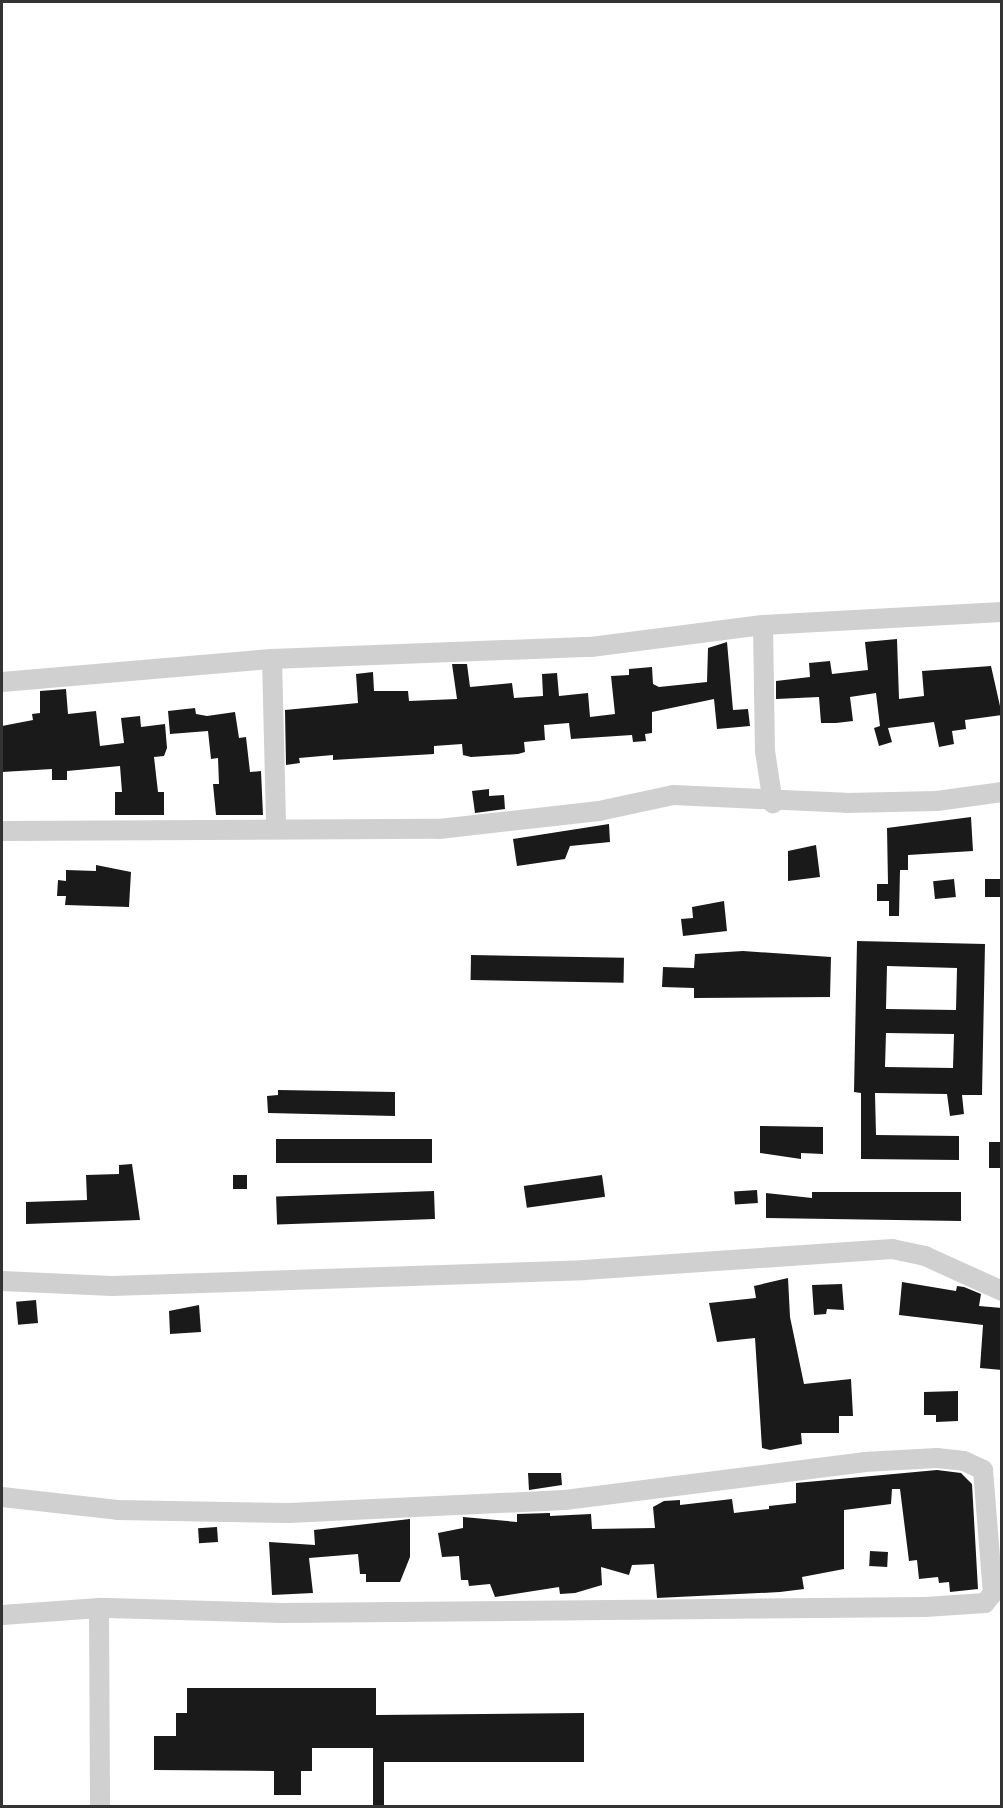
<!DOCTYPE html>
<html>
<head>
<meta charset="utf-8">
<style>
  body { margin:0 }
  #map { position:relative; width:1003px; height:1808px; overflow:hidden; background:#fff; font-family:Ubuntu,sans-serif }
  div>[style] { position:absolute }
  [style*='--x'] { left:calc(var(--x)*1px); top:calc(var(--y)*1px); width:calc(var(--w)*1px); rotate:calc(var(--a)*1deg) }
  .building>* { inset:0; background:#1a1a1a; transform-origin:0 0 }
  .street>* { height:20px; margin:-10px; padding:0 10px; transform-origin:10px; border-radius:10px; background:#d0d0d0 }
  span { translate:-50% -50%; white-space:nowrap; text-align:center; line-height:1.15; -webkit-text-stroke:6px #fff; paint-order:stroke }
  .frame { position:absolute; inset:0; border:3px solid #333; pointer-events:none }
</style>
</head>
<body>
<div id="map">
  <div class="building">
    <div style="clip-path:polygon(897px 639px,899px 699px,924px 696px,922px 671px,991px 666px,1002px 715px,965px 720px,966px 729px,952px 731px,954px 744px,939px 747px,934px 722px,888px 728px,892px 742px,879px 746px,874px 728px,880px 726px,876px 693px,850px 697px,853px 721px,836px 723px,821px 723px,819px 697px,776px 699px,776px 681px,810px 677px,809px 663px,830px 661px,832px 674px,868px 670px,865px 642px)"></div>
    <div style="clip-path:polygon(727px 642px,733px 710px,748px 709px,750px 726px,717px 729px,714px 699px,652px 712px,652px 733px,645px 734px,646px 741px,633px 742px,632px 735px,571px 739px,569px 723px,544px 725px,545px 740px,524px 742px,525px 752px,518px 754px,471px 757px,463px 755px,462px 744px,434px 746px,434px 754px,333px 760px,333px 755px,299px 758px,300px 763px,286px 765px,285px 710px,358px 703px,356px 674px,373px 672px,374px 691px,408px 691px,409px 701px,457px 699px,452px 664px,467px 664px,470px 687px,512px 683px,514px 698px,543px 696px,542px 674px,557px 673px,559px 696px,588px 693px,590px 717px,615px 714px,611px 676px,629px 675px,629px 669px,652px 667px,653px 684px,659px 687px,707px 682px,708px 648px)"></div>
    <div style="clip-path:polygon(66px 689px,68px 714px,96px 711px,100px 746px,124px 743px,121px 718px,140px 716px,141px 727px,165px 724px,167px 748px,164px 756px,154px 757px,158px 792px,164px 792px,164px 815px,115px 815px,115px 792px,122px 792px,120px 766px,67px 771px,67px 780px,52px 780px,52px 769px,2px 772px,2px 726px,33px 720px,32px 714px,40px 713px,40px 691px)"></div>
    <div style="clip-path:polygon(195px 708px,196px 714px,207px 716px,235px 712px,239px 738px,246px 737px,250px 772px,261px 771px,263px 815px,216px 815px,213px 784px,219px 784px,218px 758px,211px 759px,208px 731px,170px 734px,168px 711px)"></div>
    <div style="clip-path:polygon(489px 789px,489px 796px,504px 795px,505px 809px,475px 813px,472px 791px)"></div>
    <div style="clip-path:polygon(971px 817px,973px 851px,908px 855px,908px 870px,900px 870px,899px 916px,889px 916px,889px 901px,877px 901px,877px 884px,888px 884px,887px 828px)"></div>
    <div style="clip-path:polygon(609px 824px,610px 842px,570px 846px,565px 859px,517px 866px,513px 839px)"></div>
    <div style="clip-path:polygon(816px 845px,820px 877px,788px 881px,788px 851px)"></div>
    <div style="clip-path:polygon(96px 865px,131px 872px,129px 907px,65px 905px,66px 896px,57px 896px,58px 880px,66px 881px,66px 870px,96px 871px)"></div>
    <div style="left:954px;top:879px;width:18px;height:21px;rotate:84deg"></div>
    <div style="left:1002px;top:879px;width:18px;height:17px;rotate:90deg"></div>
    <div style="clip-path:polygon(724px 901px,727px 931px,683px 936px,681px 919px,693px 918px,692px 907px)"></div>
    <div style="clip-path:polygon(evenodd,857px 941px,985px 944px,982px 1095px,962px 1095px,964px 1114px,950px 1116px,947px 1094px,875px 1093px,876px 1135px,959px 1136px,959px 1160px,861px 1159px,861px 1093px,854px 1092px,857px 941px,887px 966px,957px 968px,956px 1010px,886px 1009px,887px 966px,857px 941px,886px 1033px,954px 1034px,953px 1068px,885px 1067px,886px 1033px)"></div>
    <div style="clip-path:polygon(743px 951px,831px 957px,830px 997px,694px 998px,694px 988px,662px 987px,663px 967px,694px 968px,695px 954px)"></div>
    <div style="left:471px;top:955px;width:153px;height:25px;rotate:1deg"></div>
    <div style="clip-path:polygon(278px 1090px,395px 1092px,395px 1116px,268px 1113px,267px 1096px,278px 1095px)"></div>
    <div style="clip-path:polygon(760px 1126px,823px 1127px,823px 1154px,801px 1153px,801px 1159px,760px 1153px)"></div>
    <div style="left:432px;top:1139px;width:24px;height:156px;rotate:90deg"></div>
    <div style="left:989px;top:1142px;width:13px;height:26px"></div>
    <div style="clip-path:polygon(132px 1164px,140px 1220px,26px 1224px,26px 1202px,87px 1200px,86px 1175px,119px 1174px,119px 1165px)"></div>
    <div style="left:233px;top:1175px;width:14px;height:14px"></div>
    <div style="left:602px;top:1175px;width:22px;height:79px;rotate:82deg"></div>
    <div style="left:757px;top:1190px;width:13px;height:23px;rotate:86deg"></div>
    <div style="left:434px;top:1191px;width:28px;height:158px;rotate:88deg"></div>
    <div style="clip-path:polygon(812px 1192px,961px 1192px,961px 1221px,766px 1218px,766px 1193px,812px 1198px)"></div>
    <div style="clip-path:polygon(788px 1278px,790px 1317px,804px 1384px,851px 1379px,853px 1416px,839px 1416px,839px 1433px,801px 1433px,802px 1444px,770px 1450px,762px 1448px,755px 1338px,717px 1342px,709px 1303px,756px 1298px,754px 1286px)"></div>
    <div style="clip-path:polygon(902px 1282px,956px 1291px,957px 1286px,964px 1287px,981px 1294px,979px 1306px,1002px 1308px,1002px 1370px,980px 1368px,983px 1325px,899px 1315px)"></div>
    <div style="clip-path:polygon(842px 1284px,844px 1310px,827px 1309px,826px 1314px,814px 1315px,812px 1285px)"></div>
    <div style="left:36px;top:1300px;width:23px;height:20px;rotate:85deg"></div>
    <div style="clip-path:polygon(199px 1305px,201px 1332px,170px 1334px,169px 1311px)"></div>
    <div style="clip-path:polygon(958px 1391px,958px 1421px,936px 1422px,936px 1415px,924px 1415px,924px 1392px)"></div>
    <div style="clip-path:polygon(937px 1470px,961px 1473px,972px 1484px,978px 1589px,950px 1592px,949px 1582px,939px 1583px,938px 1577px,919px 1579px,917px 1560px,909px 1561px,900px 1489px,892px 1489px,891px 1504px,844px 1510px,844px 1569px,802px 1577px,804px 1589px,780px 1592px,657px 1598px,654px 1564px,632px 1565px,629px 1575px,601px 1567px,602px 1585px,575px 1593px,560px 1594px,559px 1587px,495px 1597px,490px 1584px,469px 1586px,468px 1580px,461px 1580px,459px 1556px,442px 1557px,438px 1533px,463px 1528px,463px 1517px,517px 1522px,517px 1514px,550px 1513px,550px 1516px,591px 1514px,592px 1529px,655px 1528px,653px 1507px,664px 1501px,680px 1500px,680px 1505px,732px 1499px,734px 1513px,769px 1509px,769px 1506px,796px 1503px,796px 1483px)"></div>
    <div style="clip-path:polygon(528px 1473px,561px 1473px,562px 1485px,529px 1490px)"></div>
    <div style="clip-path:polygon(410px 1519px,410px 1557px,400px 1582px,366px 1582px,366px 1574px,360px 1574px,358px 1554px,309px 1558px,313px 1593px,272px 1595px,269px 1542px,315px 1545px,314px 1530px)"></div>
    <div style="left:217px;top:1527px;width:15px;height:19px;rotate:86deg"></div>
    <div style="left:870px;top:1551px;width:18px;height:15px;rotate:3deg"></div>
    <div style="clip-path:polygon(187px 1688px,376px 1688px,376px 1715px,584px 1713px,584px 1762px,384px 1762px,384px 1806px,373px 1806px,373px 1748px,312px 1748px,312px 1771px,301px 1771px,301px 1795px,274px 1795px,274px 1771px,154px 1770px,154px 1736px,176px 1736px,176px 1713px,187px 1713px)"></div>
  </div>
  <div class="street">
    <div style="--x:763;--y:625;--w:126;--a:89.1"></div>
    <div style="--x:765;--y:751;--w:53;--a:81.3"></div>
    <div style="--x:272;--y:659;--w:169;--a:88.6"></div>
    <div style="--x:2;--y:682;--w:271;--a:-4.9"></div>
    <div style="--x:272;--y:659;--w:319;--a:-2.2"></div>
    <div style="--x:591;--y:647;--w:173;--a:-7.3"></div>
    <div style="--x:763;--y:625;--w:239;--a:-3.1"></div>
    <div style="--x:2;--y:831;--w:437;--a:-0.3"></div>
    <div style="--x:439;--y:829;--w:161;--a:-6.4"></div>
    <div style="--x:599;--y:811;--w:76;--a:-12.2"></div>
    <div style="--x:673;--y:795;--w:173;--a:2.6"></div>
    <div style="--x:846;--y:803;--w:91;--a:-1.3"></div>
    <div style="--x:937;--y:801;--w:66;--a:-7.9"></div>
    <div style="--x:2;--y:1281;--w:110;--a:2.6"></div>
    <div style="--x:112;--y:1286;--w:472;--a:-1.9"></div>
    <div style="--x:584;--y:1270;--w:309;--a:-3.9"></div>
    <div style="--x:892;--y:1249;--w:34;--a:12"></div>
    <div style="--x:925;--y:1256;--w:85;--a:24.4"></div>
    <div style="--x:2;--y:1497;--w:116;--a:6.4"></div>
    <div style="--x:117;--y:1510;--w:172;--a:1"></div>
    <div style="--x:289;--y:1513;--w:276;--a:-2.7"></div>
    <div style="--x:565;--y:1500;--w:301;--a:-7.2"></div>
    <div style="--x:864;--y:1462;--w:73;--a:-3.1"></div>
    <div style="--x:937;--y:1458;--w:27;--a:6"></div>
    <div style="--x:964;--y:1461;--w:21;--a:25"></div>
    <div style="--x:983;--y:1470;--w:123;--a:85.4"></div>
    <div style="--x:993;--y:1593;--w:13;--a:129"></div>
    <div style="--x:985;--y:1603;--w:60;--a:176.2"></div>
    <div style="--x:925;--y:1607;--w:642;--a:179.46"></div>
    <div style="--x:283;--y:1613;--w:184;--a:-178.4"></div>
    <div style="--x:99;--y:1608;--w:97;--a:175.9"></div>
    <div style="--x:99;--y:1608;--w:198;--a:89.7"></div>
  </div>
  <div class="frame"></div>
</div>
</body>
</html>
